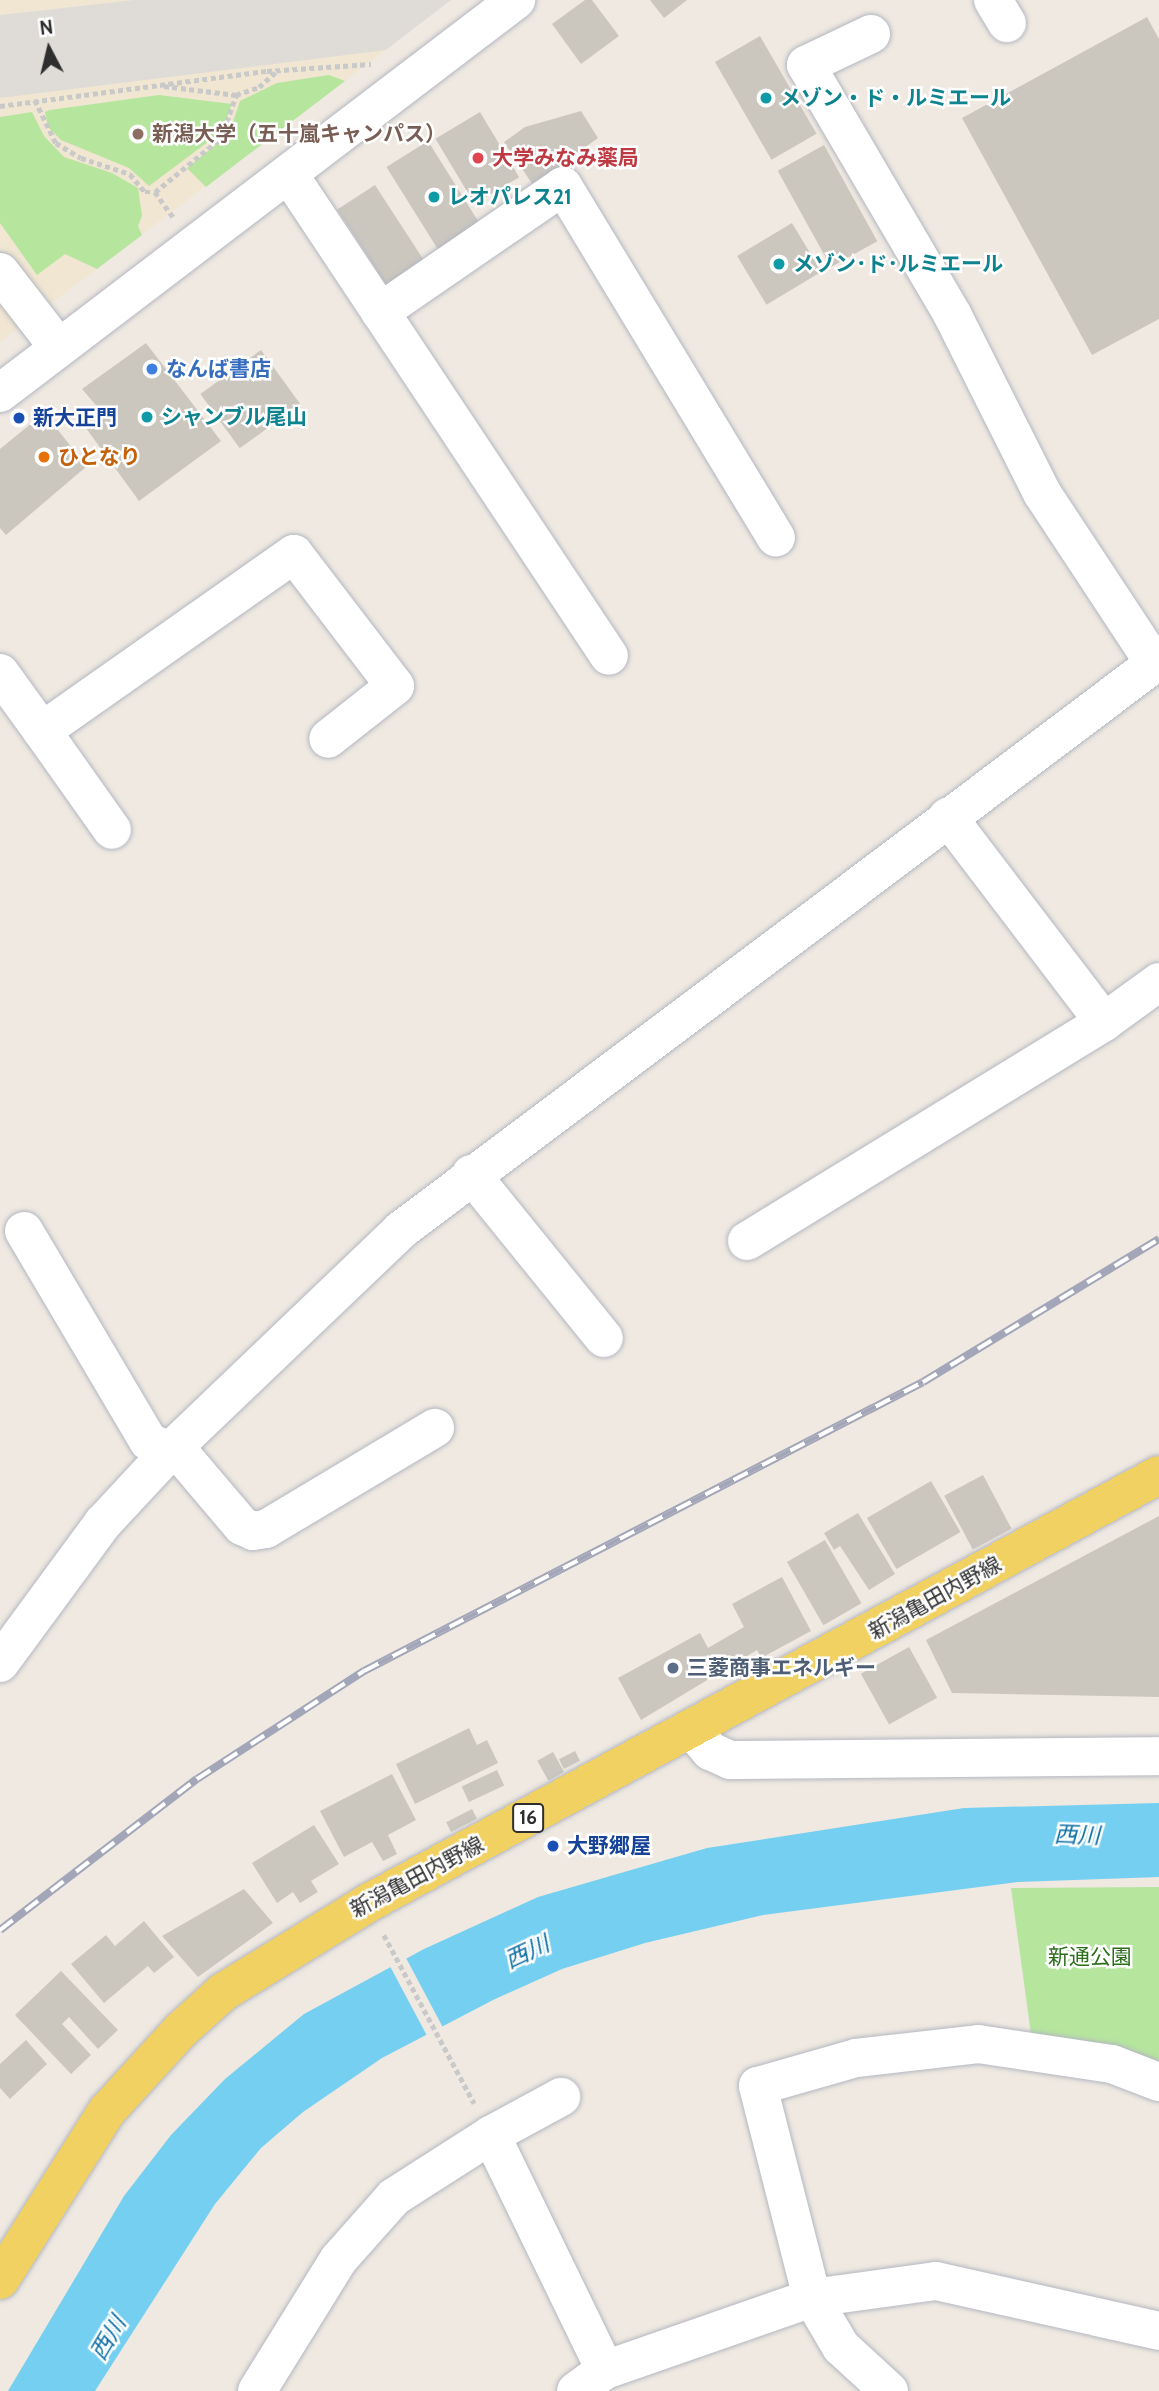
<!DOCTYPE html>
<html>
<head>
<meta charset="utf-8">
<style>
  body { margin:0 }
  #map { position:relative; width:1159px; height:2391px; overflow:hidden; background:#efe9e1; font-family:Cabin,"Noto Sans JP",sans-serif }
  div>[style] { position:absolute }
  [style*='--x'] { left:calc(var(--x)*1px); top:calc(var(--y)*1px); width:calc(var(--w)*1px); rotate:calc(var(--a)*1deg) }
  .education>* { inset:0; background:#f0e6d1 }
  .green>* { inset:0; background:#b6e59e }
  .plaza>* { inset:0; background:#dfdcd8 }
  .water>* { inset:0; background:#75cff0 }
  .pier>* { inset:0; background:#efe9e1; transform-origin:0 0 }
  .building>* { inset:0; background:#cbc7bf; transform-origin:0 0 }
  .path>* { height:4.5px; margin-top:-2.25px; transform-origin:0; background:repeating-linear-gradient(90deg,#c9c9c9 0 5px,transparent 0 8.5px) }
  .roads { filter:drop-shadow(0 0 2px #b4b7c1) drop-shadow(0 0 2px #b4b7c1) }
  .minor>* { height:38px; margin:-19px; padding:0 19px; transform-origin:19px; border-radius:19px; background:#fff }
  .major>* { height:38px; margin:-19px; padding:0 19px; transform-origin:19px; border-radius:19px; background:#f2d163 }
  .rail>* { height:8px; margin-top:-4px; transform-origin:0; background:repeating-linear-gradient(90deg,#fff 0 16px,#a3a6b8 0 32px); box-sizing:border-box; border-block:2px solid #a3a6b8 }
  .dots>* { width:19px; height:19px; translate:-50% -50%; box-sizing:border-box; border:4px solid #fff; border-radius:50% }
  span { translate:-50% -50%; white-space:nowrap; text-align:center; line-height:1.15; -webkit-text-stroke:5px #fff; paint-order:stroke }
  .shield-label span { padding:2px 5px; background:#fff; border:2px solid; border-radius:5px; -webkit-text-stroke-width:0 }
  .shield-label { font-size:19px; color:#2e2e2e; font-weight:700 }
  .culture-label { font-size:21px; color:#0d838f; font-weight:700 }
  .left { translate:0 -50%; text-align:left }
  .education-label { font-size:21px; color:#785e54; font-weight:700 }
  .health-label { font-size:21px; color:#be3a42; font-weight:700 }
  .shop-label { font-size:21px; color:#366cbe; font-weight:700 }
  .transit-label { font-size:21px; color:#164399; font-weight:700 }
  .food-label { font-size:21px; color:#c56008; font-weight:700 }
  .street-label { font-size:21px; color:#2e2e2e }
  .service-label { font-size:21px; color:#4e5e75; font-weight:700 }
  .park-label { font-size:21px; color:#2c6e1b }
  .water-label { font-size:23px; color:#0d6fa3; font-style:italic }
  .north { position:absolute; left:14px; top:14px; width:70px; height:70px; -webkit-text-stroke:5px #fff; paint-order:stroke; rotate:353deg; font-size:19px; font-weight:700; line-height:28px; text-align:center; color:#2e2e2e }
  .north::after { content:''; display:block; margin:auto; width:24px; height:32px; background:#2e2e2e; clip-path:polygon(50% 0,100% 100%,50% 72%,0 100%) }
</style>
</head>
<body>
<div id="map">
  <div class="education">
    <div style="clip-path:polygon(0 0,451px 0,0 342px)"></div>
  </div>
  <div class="green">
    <div style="clip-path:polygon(329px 75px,345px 81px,206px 187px,187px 168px,229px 134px,240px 101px,277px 83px)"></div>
    <div style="clip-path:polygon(159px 95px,232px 104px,221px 132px,149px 186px,129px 168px,61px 140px,48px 127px,45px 112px,50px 110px)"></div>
    <div style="clip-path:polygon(32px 112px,44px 136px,64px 157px,112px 173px,138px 188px,142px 216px,138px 226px,142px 235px,97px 269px,65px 254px,37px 275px,0 223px,0 117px)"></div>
    <div style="clip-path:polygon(1159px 1887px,1159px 2071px,1031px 2034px,1011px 1888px)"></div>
  </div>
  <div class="plaza">
    <div style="clip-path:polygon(134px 0,451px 0,386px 50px,0 98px,0 15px)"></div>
  </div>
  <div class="water">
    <div style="clip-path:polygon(1159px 1803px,1159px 1877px,1018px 1882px,763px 1915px,645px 1943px,562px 1969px,493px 2000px,382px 2058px,303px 2112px,261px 2148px,215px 2204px,95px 2391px,8px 2391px,124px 2196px,171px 2135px,225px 2079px,304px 2014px,424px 1949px,538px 1897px,707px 1848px,964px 1808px)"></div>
  </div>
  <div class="pier">
    <div style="left:405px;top:1956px;width:84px;height:18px;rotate:62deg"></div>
  </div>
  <div class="building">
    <div style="clip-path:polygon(585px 0,592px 0,619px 36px,581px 64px,552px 24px)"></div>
    <div style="clip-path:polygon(650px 0,687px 0,664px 18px)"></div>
    <div style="clip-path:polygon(1147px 17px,1159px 39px,1159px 319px,1092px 355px,962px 118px)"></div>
    <div style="left:760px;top:36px;width:113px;height:52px;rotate:60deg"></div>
    <div style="clip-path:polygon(581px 111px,598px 138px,533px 185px,504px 142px,525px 127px)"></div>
    <div style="left:480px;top:112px;width:76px;height:52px;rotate:59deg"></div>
    <div style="left:428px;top:141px;width:102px;height:49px;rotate:58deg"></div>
    <div style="left:824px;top:145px;width:110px;height:53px;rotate:61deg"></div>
    <div style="left:375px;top:185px;width:101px;height:45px;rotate:57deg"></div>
    <div style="left:792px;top:223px;width:57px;height:64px;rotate:59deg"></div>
    <div style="clip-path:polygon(146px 343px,221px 441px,139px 501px,83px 424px,100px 410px,82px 389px)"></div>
    <div style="left:261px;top:350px;width:67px;height:75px;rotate:54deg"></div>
    <div style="clip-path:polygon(44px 413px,87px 466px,6px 535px,0 528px,0 449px)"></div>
    <div style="left:983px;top:1475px;width:61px;height:44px;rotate:62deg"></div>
    <div style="left:931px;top:1481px;width:59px;height:74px;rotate:60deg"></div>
    <div style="clip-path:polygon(858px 1513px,895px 1574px,869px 1590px,840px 1546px,834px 1550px,824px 1533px)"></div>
    <div style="clip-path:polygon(1159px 1516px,1159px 1697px,952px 1693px,926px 1640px)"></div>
    <div style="left:825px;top:1540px;width:73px;height:44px;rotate:60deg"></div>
    <div style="clip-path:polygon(782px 1577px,811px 1631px,761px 1658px,757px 1650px,641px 1720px,618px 1678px,700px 1633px,708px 1648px,744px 1627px,732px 1604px)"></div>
    <div style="left:909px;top:1647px;width:58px;height:55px;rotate:61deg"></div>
    <div style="clip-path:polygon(469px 1728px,477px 1745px,487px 1740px,498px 1763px,415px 1804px,396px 1764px)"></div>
    <div style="left:575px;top:1751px;width:11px;height:18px;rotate:63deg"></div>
    <div style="left:553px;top:1752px;width:23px;height:18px;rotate:61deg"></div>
    <div style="left:497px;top:1770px;width:17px;height:39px;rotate:65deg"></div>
    <div style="clip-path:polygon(392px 1774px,416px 1820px,388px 1835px,397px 1854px,383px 1861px,372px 1842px,344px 1857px,320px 1811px)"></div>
    <div style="left:472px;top:1809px;width:11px;height:29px;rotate:63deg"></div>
    <div style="clip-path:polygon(314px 1825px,339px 1864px,311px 1881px,318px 1892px,300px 1903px,293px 1892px,277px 1903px,252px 1863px)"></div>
    <div style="clip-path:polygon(244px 1889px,273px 1923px,198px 1977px,162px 1936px)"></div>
    <div style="clip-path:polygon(144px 1921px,174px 1957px,154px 1973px,148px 1966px,104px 2003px,71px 1964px,106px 1935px,115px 1946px)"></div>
    <div style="clip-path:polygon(61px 1971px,118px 2030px,98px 2049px,69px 2017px,62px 2024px,91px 2055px,71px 2074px,15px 2015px)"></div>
    <div style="clip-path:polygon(26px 2040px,47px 2064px,10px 2099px,0 2088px,0 2064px)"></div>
  </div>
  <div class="path">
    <div style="--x:164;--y:86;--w:73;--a:7.1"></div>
    <div style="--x:236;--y:95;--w:24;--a:-19"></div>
    <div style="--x:259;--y:87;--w:24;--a:-42"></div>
    <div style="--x:35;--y:100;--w:48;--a:64"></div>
    <div style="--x:56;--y:143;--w:29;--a:31"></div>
    <div style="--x:81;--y:158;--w:52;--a:18.1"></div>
    <div style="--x:130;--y:174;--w:23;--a:50"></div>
    <div style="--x:145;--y:192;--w:10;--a:0"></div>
    <div style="--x:155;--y:192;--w:31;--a:54"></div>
    <div style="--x:0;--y:106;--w:269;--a:-7.5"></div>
    <div style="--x:267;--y:71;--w:104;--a:-3.9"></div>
    <div style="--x:155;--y:192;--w:85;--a:-39.3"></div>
    <div style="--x:221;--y:138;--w:46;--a:-70.8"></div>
    <div style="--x:384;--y:1935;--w:191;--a:61.8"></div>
  </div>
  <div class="roads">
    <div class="minor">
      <div style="--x:993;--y:0;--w:27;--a:59"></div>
      <div style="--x:871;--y:34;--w:72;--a:154.5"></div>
      <div style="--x:806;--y:65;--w:291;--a:59.6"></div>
      <div style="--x:953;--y:316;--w:198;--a:63.3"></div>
      <div style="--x:1042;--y:493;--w:204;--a:56.6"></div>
      <div style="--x:290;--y:176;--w:576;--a:56.39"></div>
      <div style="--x:0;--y:272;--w:96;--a:52.2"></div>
      <div style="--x:380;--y:312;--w:222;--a:-34.5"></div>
      <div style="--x:563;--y:186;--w:411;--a:58.8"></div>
      <div style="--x:0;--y:393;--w:649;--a:-37.29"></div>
      <div style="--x:0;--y:673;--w:72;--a:54.1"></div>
      <div style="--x:42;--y:731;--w:308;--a:-35.1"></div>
      <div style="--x:294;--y:554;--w:166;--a:52.6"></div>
      <div style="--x:395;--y:686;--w:85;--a:141.7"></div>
      <div style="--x:42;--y:731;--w:121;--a:54.7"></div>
      <div style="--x:1104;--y:1022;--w:68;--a:-36"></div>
      <div style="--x:471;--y:1174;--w:211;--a:51"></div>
      <div style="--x:24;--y:1231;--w:244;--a:59.4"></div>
      <div style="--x:148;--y:1441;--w:42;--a:26.6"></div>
      <div style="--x:186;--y:1460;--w:87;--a:49.7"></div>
      <div style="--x:242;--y:1526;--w:12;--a:24"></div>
      <div style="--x:253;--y:1531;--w:13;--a:-9"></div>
      <div style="--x:266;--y:1529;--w:197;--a:-30.9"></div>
      <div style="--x:747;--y:1241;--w:419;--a:-31.5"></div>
      <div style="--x:1104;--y:1022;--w:258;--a:-127.3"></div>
      <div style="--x:0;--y:1663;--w:174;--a:-53.7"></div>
      <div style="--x:103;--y:1523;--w:98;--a:-47.1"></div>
      <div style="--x:170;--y:1451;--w:320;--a:-43.7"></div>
      <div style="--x:401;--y:1230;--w:948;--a:-36.94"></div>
      <div style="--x:692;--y:1730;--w:28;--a:49"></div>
      <div style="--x:710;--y:1751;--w:22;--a:24"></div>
      <div style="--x:730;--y:1760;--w:429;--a:-0.5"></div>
      <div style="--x:491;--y:2135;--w:80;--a:-28.5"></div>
      <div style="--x:257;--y:2391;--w:155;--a:-58.2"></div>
      <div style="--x:339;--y:2259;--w:83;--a:-48.4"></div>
      <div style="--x:394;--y:2197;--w:115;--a:-32.6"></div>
      <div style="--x:491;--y:2135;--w:261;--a:64.1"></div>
      <div style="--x:576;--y:2391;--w:36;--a:-36"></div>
      <div style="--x:605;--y:2370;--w:219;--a:-19.2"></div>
      <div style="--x:812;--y:2298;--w:125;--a:-7.8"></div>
      <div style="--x:936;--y:2281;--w:229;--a:12.6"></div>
      <div style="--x:889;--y:2391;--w:65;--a:-137.5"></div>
      <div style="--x:841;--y:2347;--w:57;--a:-120.6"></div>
      <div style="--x:812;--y:2298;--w:219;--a:-104.3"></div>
      <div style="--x:758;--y:2086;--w:102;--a:-15.9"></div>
      <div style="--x:856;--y:2058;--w:123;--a:-6.5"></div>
      <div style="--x:978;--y:2044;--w:135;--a:8.5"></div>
      <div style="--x:1112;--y:2064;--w:50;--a:21"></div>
    </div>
    <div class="major">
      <div style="--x:0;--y:2280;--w:200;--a:-57.7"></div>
      <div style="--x:107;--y:2111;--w:110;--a:-47.6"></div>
      <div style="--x:181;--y:2030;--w:57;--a:-42.1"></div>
      <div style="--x:223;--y:1992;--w:170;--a:-31.5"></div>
      <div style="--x:368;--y:1903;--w:899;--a:-28.42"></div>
    </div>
  </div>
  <div class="rail">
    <div style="--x:0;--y:1930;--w:248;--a:-37.5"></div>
    <div style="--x:197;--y:1779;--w:199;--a:-32.9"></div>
    <div style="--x:364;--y:1671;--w:629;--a:-27.34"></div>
    <div style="--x:923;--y:1382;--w:276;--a:-31.2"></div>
  </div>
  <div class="dots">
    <div style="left:766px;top:98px;background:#0f9aa8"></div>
    <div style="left:138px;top:134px;background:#8d6e63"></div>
    <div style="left:478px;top:158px;background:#e0444e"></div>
    <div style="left:434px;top:197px;background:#0f9aa8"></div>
    <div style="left:779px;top:264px;background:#0f9aa8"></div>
    <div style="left:152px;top:369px;background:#3f7fe0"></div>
    <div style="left:147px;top:417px;background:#0f9aa8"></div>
    <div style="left:19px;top:418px;background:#1a4fb4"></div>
    <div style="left:44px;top:457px;background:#e8710a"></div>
    <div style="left:673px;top:1668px;background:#5c6f8a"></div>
    <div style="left:553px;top:1846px;background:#1a4fb4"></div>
  </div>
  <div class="shield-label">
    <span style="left:528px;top:1818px">16</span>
  </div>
  <div class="culture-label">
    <span class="left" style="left:780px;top:98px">メゾン・ド・ルミエール</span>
    <span class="left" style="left:448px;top:197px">レオパレス21</span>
    <span class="left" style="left:793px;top:264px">メゾン･ド･ルミエール</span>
    <span class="left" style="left:161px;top:417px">シャンブル尾山</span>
  </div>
  <div class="education-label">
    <span class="left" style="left:152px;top:134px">新潟大学（五十嵐キャンパス）</span>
  </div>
  <div class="health-label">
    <span class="left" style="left:492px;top:158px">大学みなみ薬局</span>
  </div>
  <div class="shop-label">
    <span class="left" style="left:166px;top:369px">なんば書店</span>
  </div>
  <div class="transit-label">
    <span class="left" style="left:33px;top:418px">新大正門</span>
    <span class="left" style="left:567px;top:1846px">大野郷屋</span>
  </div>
  <div class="food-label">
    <span class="left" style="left:58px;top:457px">ひとなり</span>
  </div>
  <div class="street-label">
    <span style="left:935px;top:1598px;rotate:-29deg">新潟亀田内野線</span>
    <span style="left:417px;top:1877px;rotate:-28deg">新潟亀田内野線</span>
  </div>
  <div class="service-label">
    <span class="left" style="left:687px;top:1668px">三菱商事エネルギー</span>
  </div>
  <div class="park-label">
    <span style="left:1090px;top:1957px">新通公園</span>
  </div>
  <div class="water-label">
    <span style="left:1077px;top:1835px;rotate:2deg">西川</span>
    <span style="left:527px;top:1952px;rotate:-25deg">西川</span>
    <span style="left:108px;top:2338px;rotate:-59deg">西川</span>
  </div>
  <div class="north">N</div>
</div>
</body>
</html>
